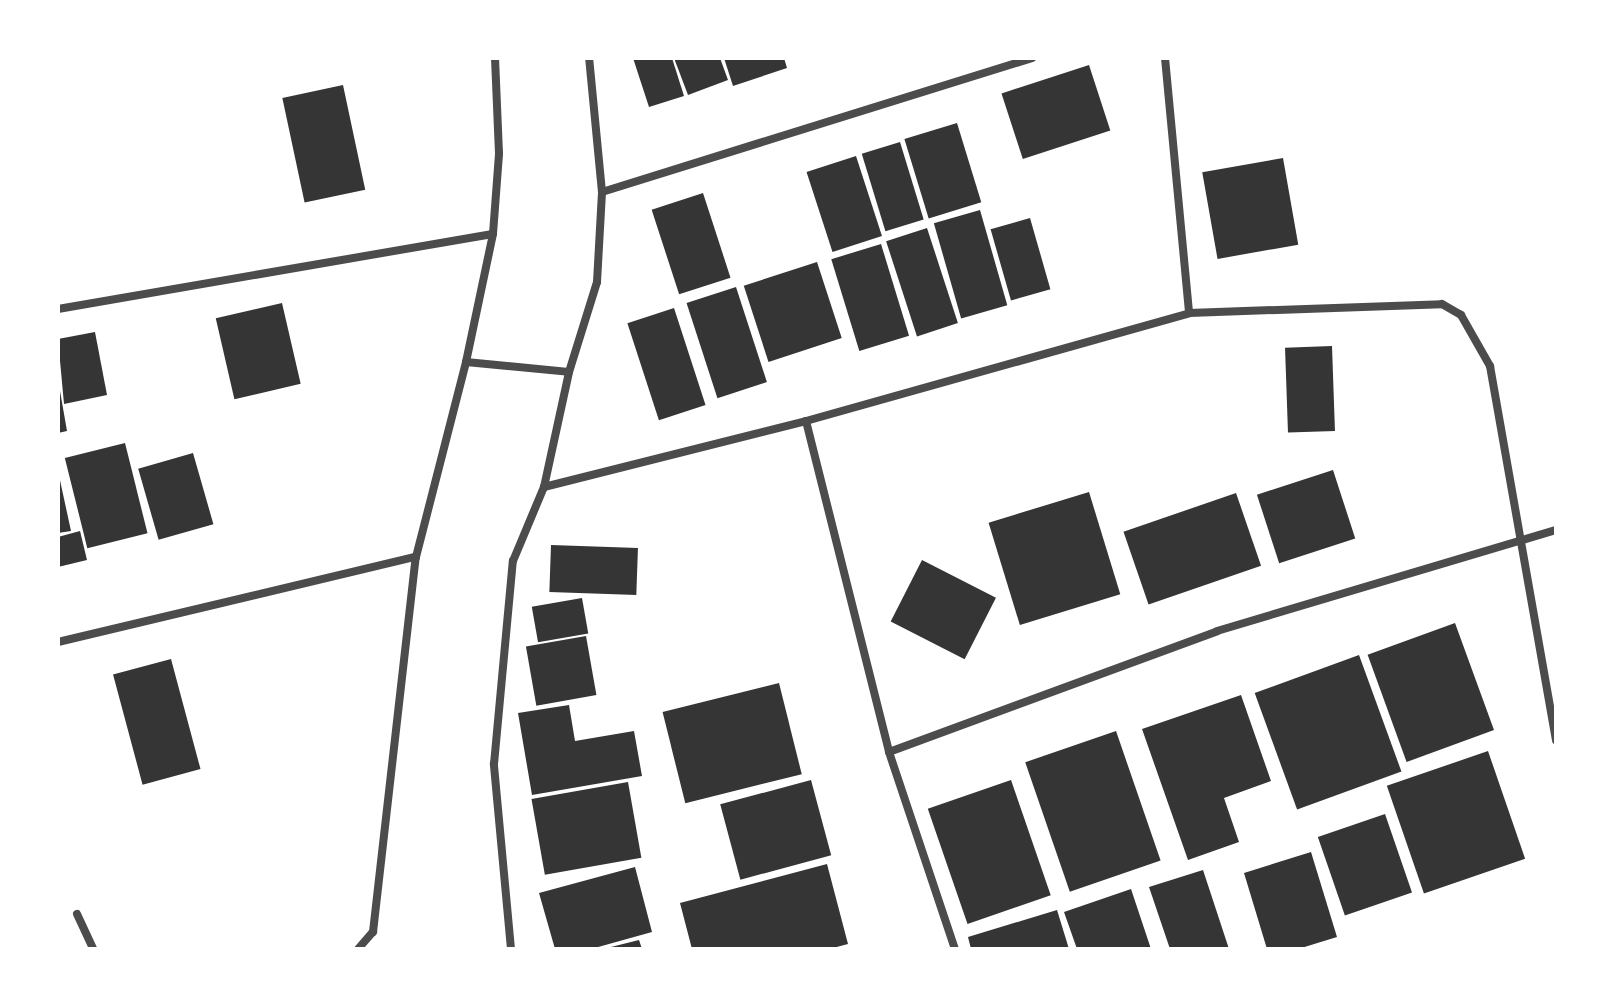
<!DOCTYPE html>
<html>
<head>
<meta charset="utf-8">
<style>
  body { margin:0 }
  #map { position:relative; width:1614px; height:1007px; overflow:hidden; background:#fff; font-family:Helvetica,sans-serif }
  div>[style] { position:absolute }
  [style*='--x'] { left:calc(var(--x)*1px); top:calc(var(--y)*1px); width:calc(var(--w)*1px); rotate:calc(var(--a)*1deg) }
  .building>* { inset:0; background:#353535; transform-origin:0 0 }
  .minor>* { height:8px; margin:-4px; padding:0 4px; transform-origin:4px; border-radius:4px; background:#4c4c4c }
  span { translate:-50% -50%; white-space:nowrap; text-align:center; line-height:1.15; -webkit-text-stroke:8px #fff; paint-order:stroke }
  .frame { position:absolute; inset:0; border:60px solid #fff; pointer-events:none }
</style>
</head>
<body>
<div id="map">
  <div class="building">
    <div style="clip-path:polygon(633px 58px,672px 58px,684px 96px,649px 107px)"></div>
    <div style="clip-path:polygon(674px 58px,720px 58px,728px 80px,688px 95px)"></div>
    <div style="clip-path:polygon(724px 58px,784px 58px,787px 68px,733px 86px)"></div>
    <div style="left:1089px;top:65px;width:69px;height:92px;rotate:72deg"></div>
    <div style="left:343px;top:85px;width:107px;height:62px;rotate:78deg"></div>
    <div style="left:957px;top:123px;width:83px;height:55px;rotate:73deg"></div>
    <div style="left:900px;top:142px;width:81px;height:40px;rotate:73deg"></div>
    <div style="left:856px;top:156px;width:84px;height:52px;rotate:72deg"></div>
    <div style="left:1283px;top:158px;width:88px;height:82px;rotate:80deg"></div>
    <div style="left:703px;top:193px;width:89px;height:54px;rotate:72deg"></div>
    <div style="left:980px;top:210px;width:99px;height:48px;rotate:74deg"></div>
    <div style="left:1030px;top:218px;width:74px;height:41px;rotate:74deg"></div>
    <div style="left:927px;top:228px;width:100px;height:43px;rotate:72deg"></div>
    <div style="left:881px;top:244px;width:96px;height:52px;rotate:73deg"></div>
    <div style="left:817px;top:262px;width:80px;height:77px;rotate:72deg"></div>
    <div style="left:736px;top:287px;width:100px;height:52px;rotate:72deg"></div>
    <div style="left:282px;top:303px;width:83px;height:68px;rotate:77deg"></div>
    <div style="left:674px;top:308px;width:102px;height:49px;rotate:72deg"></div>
    <div style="clip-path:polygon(95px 332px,107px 395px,64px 404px,58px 339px)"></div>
    <div style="left:1332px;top:346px;width:85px;height:47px;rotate:88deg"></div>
    <div style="clip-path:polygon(60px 391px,67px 431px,58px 433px,58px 392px)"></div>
    <div style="left:125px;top:443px;width:93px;height:62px;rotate:76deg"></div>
    <div style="left:193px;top:453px;width:74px;height:57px;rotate:74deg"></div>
    <div style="left:1333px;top:470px;width:72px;height:80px;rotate:72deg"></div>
    <div style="clip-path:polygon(58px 471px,71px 531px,58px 533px)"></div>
    <div style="left:1089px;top:492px;width:107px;height:105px;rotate:73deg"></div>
    <div style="left:1236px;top:493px;width:77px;height:119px;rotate:71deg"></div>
    <div style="clip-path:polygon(80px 531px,87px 560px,58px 567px,58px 537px)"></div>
    <div style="left:551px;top:545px;width:87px;height:47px;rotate:2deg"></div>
    <div style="left:922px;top:560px;width:83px;height:69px;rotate:27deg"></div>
    <div style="left:582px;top:598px;width:36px;height:51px;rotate:80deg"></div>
    <div style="left:1455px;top:623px;width:114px;height:93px;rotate:70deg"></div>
    <div style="left:586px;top:636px;width:60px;height:61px;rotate:80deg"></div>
    <div style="left:1359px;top:655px;width:124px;height:111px;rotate:70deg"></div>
    <div style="left:171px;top:659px;width:114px;height:60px;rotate:75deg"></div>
    <div style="left:779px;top:683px;width:94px;height:120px;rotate:76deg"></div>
    <div style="clip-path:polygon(1241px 695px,1271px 781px,1224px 798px,1239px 842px,1188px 860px,1142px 729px)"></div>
    <div style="clip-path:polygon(569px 705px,575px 741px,634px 731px,642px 776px,532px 795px,518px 713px)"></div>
    <div style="left:1116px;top:731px;width:137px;height:96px;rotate:71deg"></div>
    <div style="left:1488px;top:751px;width:114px;height:107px;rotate:71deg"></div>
    <div style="left:811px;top:780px;width:78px;height:94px;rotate:75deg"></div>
    <div style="left:1011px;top:780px;width:122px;height:88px;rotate:71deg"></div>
    <div style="left:628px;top:782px;width:77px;height:98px;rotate:80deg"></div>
    <div style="left:1385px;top:814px;width:83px;height:71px;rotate:71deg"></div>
    <div style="clip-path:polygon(1311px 852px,1337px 937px,1298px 949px,1267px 949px,1244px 873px)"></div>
    <div style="clip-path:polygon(827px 864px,848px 944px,829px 949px,692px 949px,680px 903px)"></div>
    <div style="clip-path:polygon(635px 867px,652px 932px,591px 949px,555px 949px,539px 893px)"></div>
    <div style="clip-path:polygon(1203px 870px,1229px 949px,1170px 949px,1149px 887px)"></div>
    <div style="clip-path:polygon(1131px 889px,1151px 949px,1077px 949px,1064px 912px)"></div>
    <div style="clip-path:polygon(1057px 910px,1069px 949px,971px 949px,968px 937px)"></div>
    <div style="clip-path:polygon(639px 940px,642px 949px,607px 949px,607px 948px)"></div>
  </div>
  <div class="minor">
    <div style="--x:495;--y:58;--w:96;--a:87.6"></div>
    <div style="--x:499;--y:154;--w:80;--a:94.3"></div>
    <div style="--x:493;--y:234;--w:131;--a:101.9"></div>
    <div style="--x:466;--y:362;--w:103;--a:5.5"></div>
    <div style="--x:1165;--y:58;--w:256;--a:84.6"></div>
    <div style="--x:602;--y:192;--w:451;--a:-17.3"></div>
    <div style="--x:58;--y:309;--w:441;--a:-9.8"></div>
    <div style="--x:806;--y:421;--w:341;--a:75.9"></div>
    <div style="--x:889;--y:752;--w:208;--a:71.5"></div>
    <div style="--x:544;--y:487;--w:270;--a:-14.1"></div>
    <div style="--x:806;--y:421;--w:398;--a:-15.7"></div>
    <div style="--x:1189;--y:313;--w:253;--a:-2"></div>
    <div style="--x:1442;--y:304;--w:22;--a:30"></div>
    <div style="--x:1461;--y:315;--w:59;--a:60.4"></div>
    <div style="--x:1490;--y:366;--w:380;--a:80"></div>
    <div style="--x:58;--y:642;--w:368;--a:-13.4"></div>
    <div style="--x:889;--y:752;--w:350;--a:-20.2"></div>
    <div style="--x:1217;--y:631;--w:354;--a:-16.6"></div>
    <div style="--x:77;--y:914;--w:38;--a:65"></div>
    <div style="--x:358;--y:949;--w:23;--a:-49"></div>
    <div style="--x:373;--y:932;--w:377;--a:-83.5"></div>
    <div style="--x:416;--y:557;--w:201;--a:-75.6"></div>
    <div style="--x:511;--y:949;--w:186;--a:-95.3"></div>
    <div style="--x:494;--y:764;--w:204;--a:-84.7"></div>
    <div style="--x:513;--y:561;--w:80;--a:-67.3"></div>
    <div style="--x:544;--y:487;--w:118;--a:-77.7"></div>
    <div style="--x:569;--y:372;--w:94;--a:-72.7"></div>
    <div style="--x:597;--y:282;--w:90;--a:-86.8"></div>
    <div style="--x:602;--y:192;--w:135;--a:-95.5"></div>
  </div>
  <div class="frame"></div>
</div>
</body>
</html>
